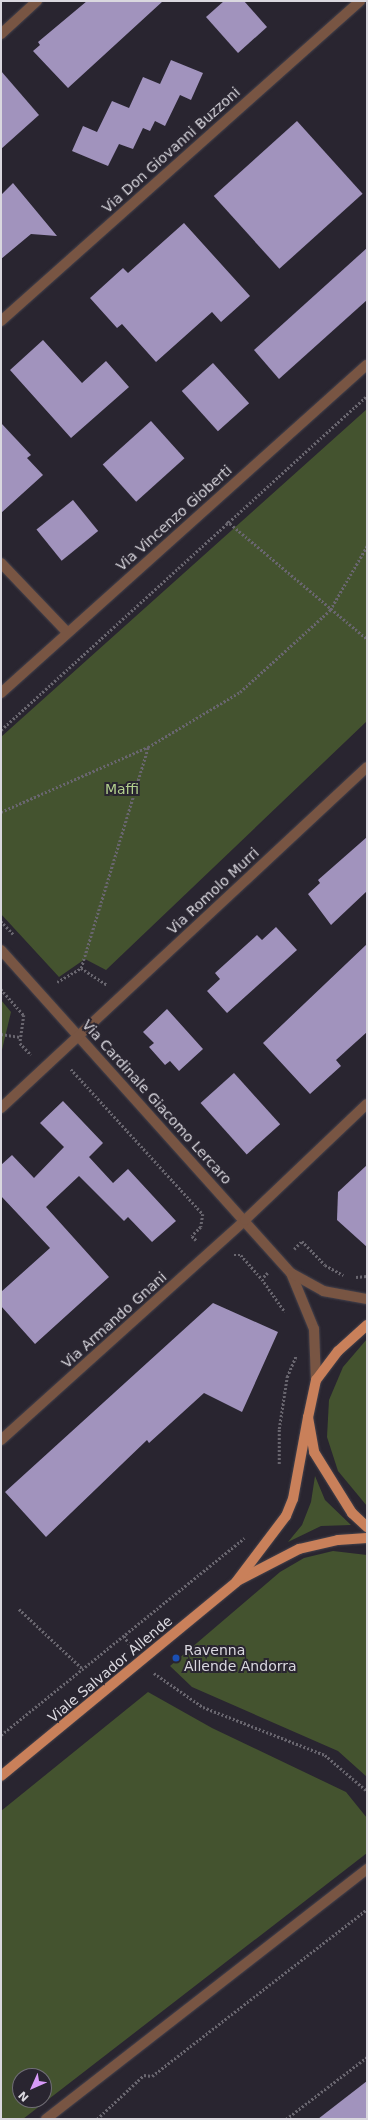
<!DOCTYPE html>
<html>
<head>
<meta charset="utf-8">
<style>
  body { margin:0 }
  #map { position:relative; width:368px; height:2120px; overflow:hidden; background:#292530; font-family:"DejaVu Sans",sans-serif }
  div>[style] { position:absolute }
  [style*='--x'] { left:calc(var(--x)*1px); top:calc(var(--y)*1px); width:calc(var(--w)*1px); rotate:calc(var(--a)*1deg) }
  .green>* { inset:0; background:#44532f }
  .building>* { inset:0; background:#a193bd; transform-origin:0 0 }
  .path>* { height:2.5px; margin-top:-1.25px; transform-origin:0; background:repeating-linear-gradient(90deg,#69666f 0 2px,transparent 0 4px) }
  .roads { filter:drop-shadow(0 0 1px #45424c) drop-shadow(0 0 1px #45424c) }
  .minor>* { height:10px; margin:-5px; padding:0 5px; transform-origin:5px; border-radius:5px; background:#785543 }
  .major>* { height:10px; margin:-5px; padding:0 5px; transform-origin:5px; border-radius:5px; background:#c9805a }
  .dots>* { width:11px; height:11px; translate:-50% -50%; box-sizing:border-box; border:2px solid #292530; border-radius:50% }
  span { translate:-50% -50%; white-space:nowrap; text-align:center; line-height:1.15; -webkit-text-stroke:4px #292530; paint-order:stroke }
  .street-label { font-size:14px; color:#dad8df }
  .park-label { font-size:14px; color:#b2cf8d }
  .poi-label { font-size:14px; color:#dad8df }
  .left { translate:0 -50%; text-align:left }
  .frame { position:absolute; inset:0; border:2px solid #dad8df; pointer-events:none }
  .north { position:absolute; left:12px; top:2068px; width:40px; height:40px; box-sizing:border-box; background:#292530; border:1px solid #706d76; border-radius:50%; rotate:225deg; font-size:11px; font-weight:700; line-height:16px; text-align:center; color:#dad8df }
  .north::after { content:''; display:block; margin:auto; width:14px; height:18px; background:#d89af8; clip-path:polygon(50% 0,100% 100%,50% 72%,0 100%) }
</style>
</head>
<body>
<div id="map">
  <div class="green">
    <div style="clip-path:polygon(367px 409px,367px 721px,106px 970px,85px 959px,59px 977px,1px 914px,1px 737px)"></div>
    <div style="clip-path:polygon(1px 1000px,11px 1012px,1px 1054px)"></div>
    <div style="clip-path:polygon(367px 1339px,367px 1506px,338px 1471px,327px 1437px,329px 1400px,343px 1367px)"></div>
    <div style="clip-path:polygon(315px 1476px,325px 1500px,351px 1525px,321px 1526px,288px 1542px,302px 1525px,311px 1502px)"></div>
    <div style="clip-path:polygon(333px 1551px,367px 1555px,367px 1777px,338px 1751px,192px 1687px,170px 1666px,280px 1572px,304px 1558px)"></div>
    <div style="clip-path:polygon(evenodd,148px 1692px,212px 1728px,346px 1792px,367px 1818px,367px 1853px,23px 2119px,1px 2119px,1px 1811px,148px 1692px,20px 2076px,44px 2076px,44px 2100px,20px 2100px,20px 2076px)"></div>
  </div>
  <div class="building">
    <div style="clip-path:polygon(87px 1px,163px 1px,68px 88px,33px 51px,40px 45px,38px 42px)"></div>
    <div style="clip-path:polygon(224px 1px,244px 1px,267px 27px,238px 53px,206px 17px)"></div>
    <div style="clip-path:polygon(171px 60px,203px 73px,191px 100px,180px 95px,165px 126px,155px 121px,150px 131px,143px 128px,133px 149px,119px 144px,108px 166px,72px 151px,83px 126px,97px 132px,112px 101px,129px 108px,143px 77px,160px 84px)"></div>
    <div style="clip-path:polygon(1px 71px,39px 115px,1px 149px)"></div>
    <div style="left:297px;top:121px;width:98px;height:112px;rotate:48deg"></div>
    <div style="clip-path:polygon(13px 183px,57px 236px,31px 234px,1px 259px,1px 195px)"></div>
    <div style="clip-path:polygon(184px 223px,250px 296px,221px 322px,212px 312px,156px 362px,122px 324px,117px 328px,90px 298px,123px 268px,128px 273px)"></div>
    <div style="clip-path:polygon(367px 248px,367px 300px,279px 379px,254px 350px)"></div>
    <div style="clip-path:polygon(43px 340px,82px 383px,106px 361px,129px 387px,71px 438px,10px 370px)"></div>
    <div style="left:213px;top:363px;width:54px;height:42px;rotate:48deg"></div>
    <div style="left:151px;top:421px;width:50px;height:65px;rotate:48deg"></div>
    <div style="clip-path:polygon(1px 423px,31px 455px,27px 458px,43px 475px,1px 513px)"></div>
    <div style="left:73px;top:500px;width:40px;height:47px;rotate:51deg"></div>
    <div style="clip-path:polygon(367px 837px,367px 891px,331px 925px,308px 894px,320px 883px,318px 880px)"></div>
    <div style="clip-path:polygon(276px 927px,297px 950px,227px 1013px,207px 991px,220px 979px,215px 973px,257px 935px,262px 940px)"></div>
    <div style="clip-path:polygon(367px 944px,367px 1032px,336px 1060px,341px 1066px,310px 1094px,263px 1043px)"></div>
    <div style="clip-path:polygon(167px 1009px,203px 1049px,179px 1071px,170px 1061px,165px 1065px,149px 1047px,154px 1043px,143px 1032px)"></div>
    <div style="left:234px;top:1073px;width:69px;height:45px;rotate:48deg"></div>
    <div style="clip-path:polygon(63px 1101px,103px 1143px,89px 1157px,113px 1183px,128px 1169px,176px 1221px,152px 1242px,128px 1217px,124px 1221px,79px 1176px,46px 1207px,109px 1277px,35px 1344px,1px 1306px,1px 1292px,50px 1248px,1px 1196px,1px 1165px,12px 1155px,34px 1178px,64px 1147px,40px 1123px)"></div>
    <div style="clip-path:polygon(367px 1165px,367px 1247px,337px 1220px,338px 1192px)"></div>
    <div style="clip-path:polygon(213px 1303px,278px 1332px,242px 1412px,204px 1393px,149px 1443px,147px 1440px,46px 1537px,5px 1492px)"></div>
    <div style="clip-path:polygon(367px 2081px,367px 2119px,318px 2119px)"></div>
  </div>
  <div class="path">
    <div style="--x:227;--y:521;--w:183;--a:40.1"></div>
    <div style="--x:1;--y:730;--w:495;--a:-42.4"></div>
    <div style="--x:1;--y:812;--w:161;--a:-23.9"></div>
    <div style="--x:1;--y:921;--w:18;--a:47"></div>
    <div style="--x:81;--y:968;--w:231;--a:-73.1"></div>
    <div style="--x:148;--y:747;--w:107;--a:-30.9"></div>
    <div style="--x:240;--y:692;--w:122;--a:-42.3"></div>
    <div style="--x:330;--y:610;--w:74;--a:-60"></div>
    <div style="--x:57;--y:982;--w:28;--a:-30"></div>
    <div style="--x:81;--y:968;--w:31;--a:33"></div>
    <div style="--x:1;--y:989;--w:35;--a:49"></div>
    <div style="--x:24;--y:1015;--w:28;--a:98"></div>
    <div style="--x:20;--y:1043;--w:16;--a:47"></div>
    <div style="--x:1;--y:1034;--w:20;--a:9"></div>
    <div style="--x:71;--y:1069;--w:196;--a:47.7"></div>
    <div style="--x:203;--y:1214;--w:13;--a:99"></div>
    <div style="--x:201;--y:1227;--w:13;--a:135"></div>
    <div style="--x:192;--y:1236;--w:6;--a:45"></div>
    <div style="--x:294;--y:1249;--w:11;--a:-45"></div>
    <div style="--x:302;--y:1241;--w:33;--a:46"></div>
    <div style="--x:325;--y:1265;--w:21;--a:29"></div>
    <div style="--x:234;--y:1255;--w:7;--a:0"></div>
    <div style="--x:241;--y:1255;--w:32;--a:49"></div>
    <div style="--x:268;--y:1273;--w:8;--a:135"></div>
    <div style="--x:262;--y:1279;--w:40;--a:55.1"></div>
    <div style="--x:356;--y:1277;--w:11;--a:-5"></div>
    <div style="--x:279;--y:1464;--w:35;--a:-90"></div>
    <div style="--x:279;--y:1429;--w:53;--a:-81.3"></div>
    <div style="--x:287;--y:1377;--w:23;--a:-67"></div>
    <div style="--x:19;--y:1609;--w:88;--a:43.2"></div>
    <div style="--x:124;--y:1636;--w:11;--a:56"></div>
    <div style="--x:154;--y:1673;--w:60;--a:34.8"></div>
    <div style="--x:203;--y:1707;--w:131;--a:21.5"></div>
    <div style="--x:325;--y:1755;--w:55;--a:40.6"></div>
    <div style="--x:1;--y:1735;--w:313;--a:-39"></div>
    <div style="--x:97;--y:2119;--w:64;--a:-43.1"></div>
    <div style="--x:144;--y:2075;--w:8;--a:7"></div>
    <div style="--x:152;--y:2076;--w:272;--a:-37.8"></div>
    <div style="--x:286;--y:2119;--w:102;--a:-37.4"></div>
  </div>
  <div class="roads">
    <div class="minor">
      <div style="--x:1;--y:34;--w:49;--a:-42.5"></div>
      <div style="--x:1;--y:321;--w:481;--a:-41.7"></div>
      <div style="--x:1;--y:563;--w:95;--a:46.3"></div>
      <div style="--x:1;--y:693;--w:491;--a:-41.9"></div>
      <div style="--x:1;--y:950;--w:434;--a:48.1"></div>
      <div style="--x:291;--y:1273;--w:61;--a:67.7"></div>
      <div style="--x:314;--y:1329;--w:51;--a:87.8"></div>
      <div style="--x:1;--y:1108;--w:500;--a:-42.97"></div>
      <div style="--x:291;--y:1273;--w:37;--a:29"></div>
      <div style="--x:323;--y:1291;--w:45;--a:10.3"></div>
      <div style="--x:1;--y:1440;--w:329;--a:-42"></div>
      <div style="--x:245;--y:1220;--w:168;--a:-43.6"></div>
      <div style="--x:46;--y:2119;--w:407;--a:-37.9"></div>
    </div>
    <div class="major">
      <div style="--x:367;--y:1325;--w:39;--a:138"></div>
      <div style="--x:338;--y:1351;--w:36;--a:127"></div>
      <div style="--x:316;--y:1380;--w:38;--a:102"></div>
      <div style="--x:308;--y:1417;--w:36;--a:80"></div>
      <div style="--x:314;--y:1452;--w:72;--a:58.1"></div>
      <div style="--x:352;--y:1513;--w:21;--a:43"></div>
      <div style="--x:239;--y:1580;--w:68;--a:-27.3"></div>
      <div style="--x:299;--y:1549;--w:40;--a:-13"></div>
      <div style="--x:338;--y:1540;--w:29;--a:-4"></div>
      <div style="--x:1;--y:1776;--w:305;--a:-39.5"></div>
      <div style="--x:236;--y:1582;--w:83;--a:-52.9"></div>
      <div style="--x:286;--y:1516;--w:18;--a:-68"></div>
      <div style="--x:293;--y:1499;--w:83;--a:-79.6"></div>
    </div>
  </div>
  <div class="dots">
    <div style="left:176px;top:1658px;background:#1a4fb4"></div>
  </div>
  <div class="street-label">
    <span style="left:171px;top:150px;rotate:-42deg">Via Don Giovanni Buzzoni</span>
    <span style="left:174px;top:518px;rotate:-42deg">Via Vincenzo Gioberti</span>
    <span style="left:213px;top:891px;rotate:-43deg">Via Romolo Murri</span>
    <span style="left:157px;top:1102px;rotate:48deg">Via Cardinale Giacomo Lercaro</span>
    <span style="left:114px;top:1320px;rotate:-42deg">Via Armando Gnani</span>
    <span style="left:110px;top:1669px;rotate:-40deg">Viale Salvador Allende</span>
  </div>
  <div class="park-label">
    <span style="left:122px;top:789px">Maffi</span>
  </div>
  <div class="poi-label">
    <span class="left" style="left:184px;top:1658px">Ravenna<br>Allende Andorra</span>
  </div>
  <div class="frame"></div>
  <div class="north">N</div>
</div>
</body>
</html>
